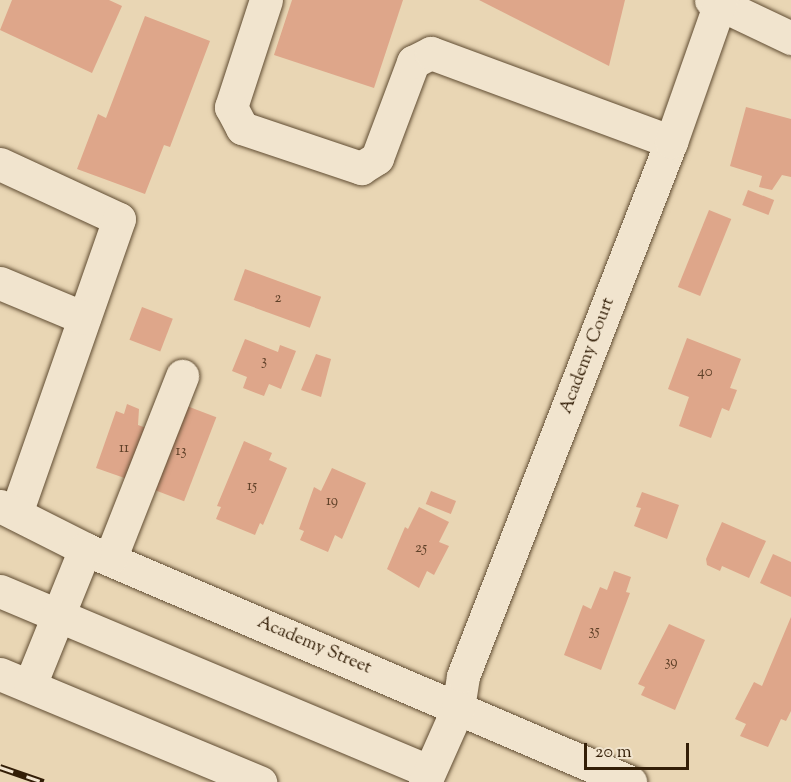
<!DOCTYPE html>
<html>
<head>
<meta charset="utf-8">
<style>
  body { margin:0 }
  #map { position:relative; width:791px; height:782px; overflow:hidden; background:#e9d6b4; font-family:"Sorts Mill Goudy",serif }
  div>[style] { position:absolute }
  [style*='--x'] { left:calc(var(--x)*1px); top:calc(var(--y)*1px); width:calc(var(--w)*1px); rotate:calc(var(--a)*1deg) }
  .building>* { inset:0; background:#dea68a; transform-origin:0 0 }
  .roads { filter:drop-shadow(0 0 2px #604c32) drop-shadow(0 0 2px #604c32) }
  .minor>* { height:33px; margin:-16.5px; padding:0 16.5px; transform-origin:16.5px; border-radius:16.5px; background:#f1e4ce }
  .rail>* { height:7px; margin-top:-3.5px; transform-origin:0; background:repeating-linear-gradient(90deg,#f1e4ce 0 14px,#331e07 0 28px); box-sizing:border-box; border-block:2px solid #331e07 }
  span { translate:-50% -50%; white-space:nowrap; text-align:center; line-height:1.15; -webkit-text-stroke:4.5px #f1e4ce; paint-order:stroke }
  .number-label { font-size:15px; color:#5e4028 }
  .number-label span { -webkit-text-stroke-width:0 }
  .street-label { font-size:18px; color:#331e07 }
  .scale { position:absolute; left:584px; top:743px; width:105px; height:27px; box-sizing:border-box; border:3px solid #331e07; border-top:0; padding-left:8px; font-size:18px; line-height:21px; white-space:nowrap; color:#331e07; -webkit-text-stroke:4px #f1e4ce; paint-order:stroke }
</style>
</head>
<body>
<div id="map">
  <div class="building">
    <div style="clip-path:polygon(12px 0,109px 0,122px 6px,92px 73px,0 30px)"></div>
    <div style="clip-path:polygon(292px 0,403px 0,374px 88px,274px 55px)"></div>
    <div style="clip-path:polygon(479px 0,625px 0,609px 66px)"></div>
    <div style="clip-path:polygon(145px 16px,210px 41px,170px 147px,164px 145px,145px 194px,77px 169px,98px 114px,106px 118px)"></div>
    <div style="clip-path:polygon(746px 107px,791px 119px,791px 177px,782px 175px,772px 190px,759px 187px,762px 176px,730px 166px)"></div>
    <div style="left:748px;top:190px;width:28px;height:16px;rotate:21deg"></div>
    <div style="left:709px;top:210px;width:24px;height:83px;rotate:22deg"></div>
    <div style="left:245px;top:269px;width:81px;height:33px;rotate:20deg"></div>
    <div style="left:142px;top:307px;width:33px;height:35px;rotate:21deg"></div>
    <div style="clip-path:polygon(687px 338px,741px 359px,730px 388px,737px 390px,729px 411px,722px 408px,711px 438px,679px 426px,689px 397px,668px 389px)"></div>
    <div style="clip-path:polygon(245px 339px,278px 352px,280px 345px,296px 351px,281px 389px,269px 384px,264px 396px,243px 388px,247px 377px,232px 371px)"></div>
    <div style="clip-path:polygon(316px 354px,331px 359px,321px 397px,301px 390px)"></div>
    <div style="left:179px;top:403px;width:40px;height:90px;rotate:21deg"></div>
    <div style="clip-path:polygon(127px 404px,139px 409px,138px 425px,152px 430px,133px 481px,96px 468px,116px 411px,124px 414px)"></div>
    <div style="clip-path:polygon(244px 441px,272px 453px,269px 460px,287px 468px,263px 525px,260px 523px,255px 535px,216px 519px,221px 507px,217px 506px)"></div>
    <div style="clip-path:polygon(332px 468px,366px 483px,342px 539px,335px 535px,328px 552px,300px 540px,304px 531px,299px 529px,314px 487px,321px 491px)"></div>
    <div style="left:431px;top:491px;width:27px;height:14px;rotate:22deg"></div>
    <div style="clip-path:polygon(642px 492px,679px 505px,667px 539px,634px 526px,641px 508px,636px 507px)"></div>
    <div style="clip-path:polygon(419px 507px,449px 522px,439px 542px,449px 546px,434px 575px,427px 571px,419px 588px,387px 569px,405px 527px,408px 529px)"></div>
    <div style="clip-path:polygon(722px 522px,766px 541px,749px 578px,722px 566px,720px 571px,707px 565px,706px 559px)"></div>
    <div style="clip-path:polygon(773px 554px,791px 562px,791px 597px,760px 583px)"></div>
    <div style="clip-path:polygon(614px 571px,631px 577px,626px 592px,630px 593px,601px 670px,564px 655px,583px 605px,591px 609px,600px 587px,607px 590px)"></div>
    <div style="clip-path:polygon(791px 617px,791px 711px,786px 721px,781px 719px,768px 747px,740px 736px,746px 724px,735px 719px,754px 682px,762px 686px)"></div>
    <div style="clip-path:polygon(669px 624px,705px 640px,675px 710px,641px 695px,645px 687px,638px 684px)"></div>
  </div>
  <div class="roads">
    <div class="minor">
      <div style="--x:266;--y:0;--w:113;--a:108.1"></div>
      <div style="--x:231;--y:107;--w:24;--a:62"></div>
      <div style="--x:242;--y:128;--w:126;--a:18.6"></div>
      <div style="--x:361;--y:168;--w:19;--a:-32"></div>
      <div style="--x:377;--y:158;--w:103;--a:-69.4"></div>
      <div style="--x:413;--y:62;--w:20;--a:-27"></div>
      <div style="--x:431;--y:53;--w:256;--a:20.3"></div>
      <div style="--x:711;--y:0;--w:89;--a:25.4"></div>
      <div style="--x:0;--y:164;--w:131;--a:24.8"></div>
      <div style="--x:119;--y:219;--w:312;--a:109.3"></div>
      <div style="--x:0;--y:283;--w:91;--a:22.6"></div>
      <div style="--x:0;--y:506;--w:95;--a:26.8"></div>
      <div style="--x:85;--y:549;--w:593;--a:23.15"></div>
      <div style="--x:110;--y:559;--w:197;--a:-68.5"></div>
      <div style="--x:0;--y:591;--w:465;--a:22.8"></div>
      <div style="--x:0;--y:674;--w:282;--a:22.6"></div>
      <div style="--x:30;--y:685;--w:147;--a:-68"></div>
      <div style="--x:425;--y:782;--w:81;--a:-66"></div>
      <div style="--x:458;--y:708;--w:32;--a:-81"></div>
      <div style="--x:463;--y:676;--w:573;--a:-68.72"></div>
      <div style="--x:671;--y:142;--w:151;--a:-70.6"></div>
    </div>
  </div>
  <div class="rail">
    <div style="--x:0;--y:767;--w:46;--a:19.2"></div>
  </div>
  <div class="number-label">
    <span style="left:278px;top:299px">2</span>
    <span style="left:264px;top:362px">3</span>
    <span style="left:705px;top:373px">40</span>
    <span style="left:124px;top:449px">11</span>
    <span style="left:181px;top:452px">13</span>
    <span style="left:252px;top:487px">15</span>
    <span style="left:332px;top:502px">19</span>
    <span style="left:421px;top:549px">25</span>
    <span style="left:594px;top:632px">35</span>
    <span style="left:671px;top:663px">39</span>
  </div>
  <div class="street-label">
    <span style="left:588px;top:356px;rotate:-69deg">Academy Court</span>
    <span style="left:314px;top:646px;rotate:23deg">Academy Street</span>
  </div>
  <div class="scale">20 m</div>
</div>
</body>
</html>
